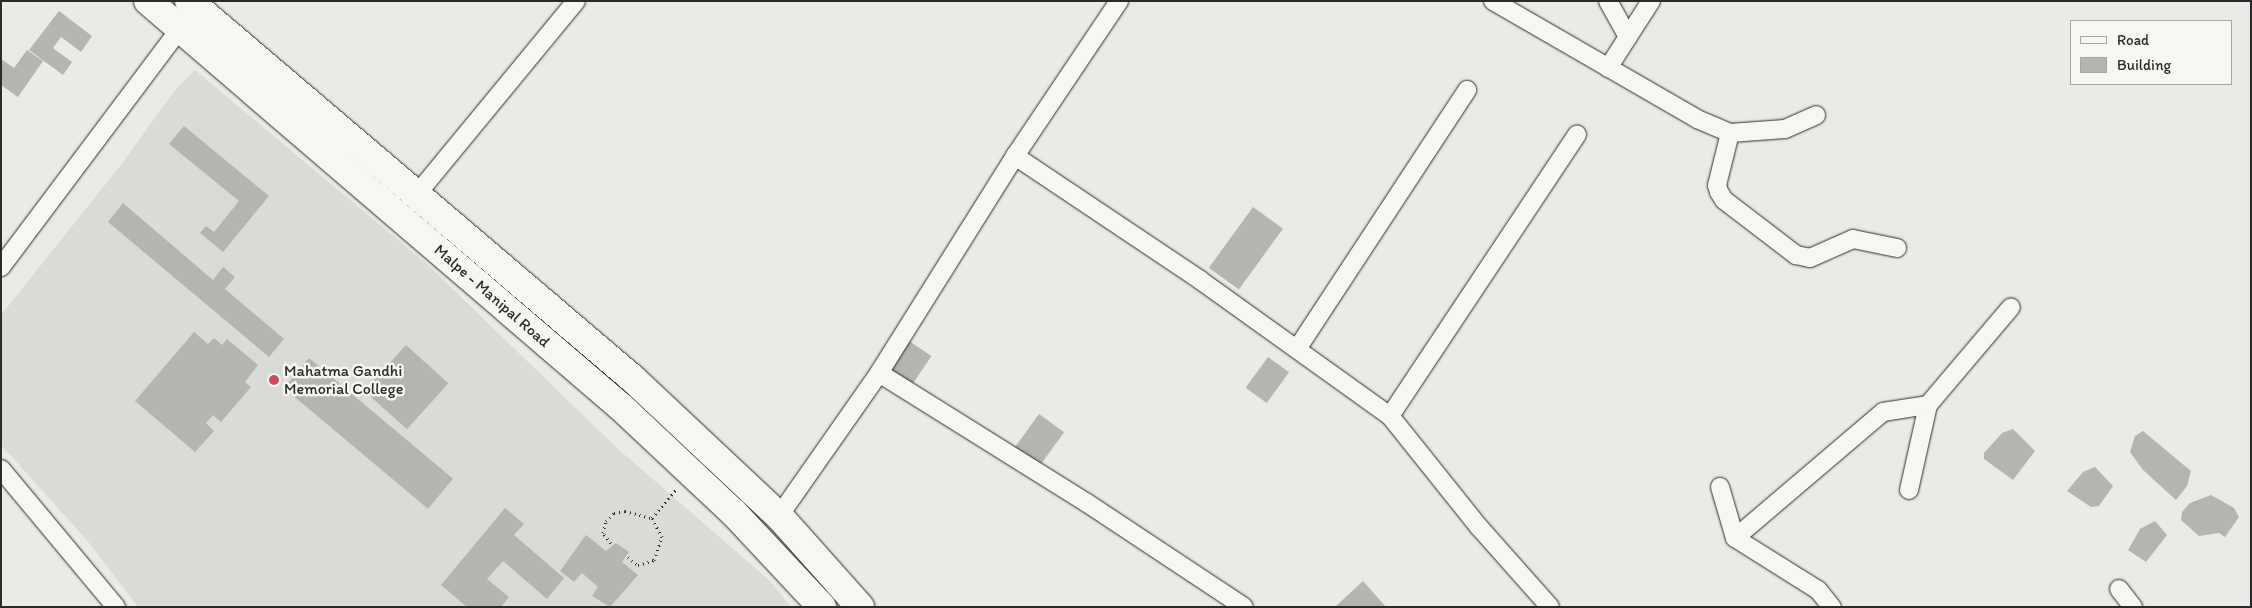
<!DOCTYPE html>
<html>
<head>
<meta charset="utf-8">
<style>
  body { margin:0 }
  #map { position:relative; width:2252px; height:608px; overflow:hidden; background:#eaeae6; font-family:Itim,sans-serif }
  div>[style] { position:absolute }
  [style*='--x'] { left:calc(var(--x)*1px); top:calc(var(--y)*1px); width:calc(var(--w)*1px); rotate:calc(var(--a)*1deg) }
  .built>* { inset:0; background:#dadad6 }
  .building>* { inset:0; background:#b4b4b1; transform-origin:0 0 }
  .path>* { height:3px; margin-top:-1.5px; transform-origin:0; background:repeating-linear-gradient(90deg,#2b2b2b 0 1px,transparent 0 5px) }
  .roads { filter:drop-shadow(0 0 1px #2b2b2b) drop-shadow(0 0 1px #2b2b2b) }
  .street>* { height:18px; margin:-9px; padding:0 9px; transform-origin:9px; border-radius:9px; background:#f6f6f2 }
  .highway>* { height:28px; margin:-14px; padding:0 14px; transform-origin:14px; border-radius:14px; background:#f6f6f2 }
  .dots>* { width:14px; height:14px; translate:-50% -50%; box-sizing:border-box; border:2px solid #f6f6f2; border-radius:50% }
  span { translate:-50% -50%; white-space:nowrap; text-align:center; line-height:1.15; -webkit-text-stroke:5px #f6f6f2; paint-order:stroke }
  .street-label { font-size:16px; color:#2b2b2b }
  .poi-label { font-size:16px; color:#2b2b2b }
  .left { translate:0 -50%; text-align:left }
  .frame { position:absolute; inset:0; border:2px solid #2b2b2b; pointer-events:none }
  .legend { position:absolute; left:2070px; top:20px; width:162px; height:65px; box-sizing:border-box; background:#f6f6f2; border:1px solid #a5a5a2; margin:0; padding:6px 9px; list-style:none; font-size:15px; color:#2b2b2b }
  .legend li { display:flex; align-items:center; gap:10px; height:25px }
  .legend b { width:25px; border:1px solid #a5a5a2 }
</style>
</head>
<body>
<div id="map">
  <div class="built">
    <div style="clip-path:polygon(195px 70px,429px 266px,617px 448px,770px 581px,791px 607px,138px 607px,86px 539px,1px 445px,1px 315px,124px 161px,175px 90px)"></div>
  </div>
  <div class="building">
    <div style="clip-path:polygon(59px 11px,92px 36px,81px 52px,61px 37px,53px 48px,72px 62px,63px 75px,29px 50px)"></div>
    <div style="clip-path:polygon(27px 50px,43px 61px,18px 97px,1px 85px,1px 59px,14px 68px)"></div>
    <div style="clip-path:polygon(184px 126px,269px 196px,223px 252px,200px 233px,206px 226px,214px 232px,239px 201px,169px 144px)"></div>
    <div style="clip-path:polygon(123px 203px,213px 280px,223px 267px,235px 277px,225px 289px,284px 339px,269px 357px,108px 222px)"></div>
    <div style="left:1253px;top:207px;width:37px;height:75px;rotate:36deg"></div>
    <div style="clip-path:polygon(194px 332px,208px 344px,214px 338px,222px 345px,227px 339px,258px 365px,245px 382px,251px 387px,221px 422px,213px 415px,206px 423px,214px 431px,195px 452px,135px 401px)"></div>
    <div style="left:909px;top:341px;width:27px;height:34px;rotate:34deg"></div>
    <div style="left:406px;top:345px;width:57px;height:62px;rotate:42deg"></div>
    <div style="left:1268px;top:357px;width:26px;height:38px;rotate:36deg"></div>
    <div style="left:309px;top:358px;width:188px;height:39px;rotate:40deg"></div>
    <div style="left:1039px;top:414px;width:31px;height:42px;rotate:36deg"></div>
    <div style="clip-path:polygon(2013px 429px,2035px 451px,2013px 480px,1984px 459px,1984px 453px,2002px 433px)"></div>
    <div style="clip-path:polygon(2143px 431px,2191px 471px,2187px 486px,2176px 500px,2143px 470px,2130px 452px,2135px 436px)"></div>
    <div style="clip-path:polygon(2095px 467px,2113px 486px,2099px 506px,2091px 507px,2067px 491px,2083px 472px)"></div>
    <div style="clip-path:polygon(2211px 495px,2234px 508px,2239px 517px,2225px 537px,2219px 533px,2199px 536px,2181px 520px,2182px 512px,2190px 503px)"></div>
    <div style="clip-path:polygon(505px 508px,524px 524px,514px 535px,564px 578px,547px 599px,503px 561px,487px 579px,509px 597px,501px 607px,467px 607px,441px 585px)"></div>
    <div style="clip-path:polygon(2155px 521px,2167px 535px,2146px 562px,2128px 550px,2140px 529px)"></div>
    <div style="clip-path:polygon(586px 535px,606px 551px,616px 543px,629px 552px,622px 562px,638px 575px,610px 607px,592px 596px,598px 587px,582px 573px,574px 582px,560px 571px)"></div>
    <div style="clip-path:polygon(1363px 581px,1386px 607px,1335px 607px)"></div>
  </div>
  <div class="path">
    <div style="--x:611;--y:543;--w:13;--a:-129"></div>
    <div style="--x:603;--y:533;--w:12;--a:-76"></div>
    <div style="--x:606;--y:521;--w:11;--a:-45"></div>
    <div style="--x:614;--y:513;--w:11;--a:-10"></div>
    <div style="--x:625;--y:511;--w:28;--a:15"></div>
    <div style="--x:628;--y:557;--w:13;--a:39"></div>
    <div style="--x:638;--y:565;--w:17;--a:-17"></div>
    <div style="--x:654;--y:560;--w:24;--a:-71"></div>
    <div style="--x:662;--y:537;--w:21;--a:-118"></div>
    <div style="--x:652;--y:518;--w:39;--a:-50"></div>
  </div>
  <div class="roads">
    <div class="street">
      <div style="--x:1493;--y:1;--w:236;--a:30"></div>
      <div style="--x:1697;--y:119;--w:36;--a:23"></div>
      <div style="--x:1730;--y:133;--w:55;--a:-4.2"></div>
      <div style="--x:1785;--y:129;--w:34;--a:-24"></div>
      <div style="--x:1608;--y:1;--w:41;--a:60.9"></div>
      <div style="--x:1608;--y:68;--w:80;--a:-57.3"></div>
      <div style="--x:1730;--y:133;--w:54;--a:104"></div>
      <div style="--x:1717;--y:185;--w:7;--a:74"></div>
      <div style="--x:1719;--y:192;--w:9;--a:58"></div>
      <div style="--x:1724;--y:200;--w:91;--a:37.4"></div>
      <div style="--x:1796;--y:255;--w:14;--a:12"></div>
      <div style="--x:1810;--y:258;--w:47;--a:-23.8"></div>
      <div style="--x:1853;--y:239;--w:45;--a:11.6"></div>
      <div style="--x:1015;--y:156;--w:223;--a:33.8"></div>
      <div style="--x:1200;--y:280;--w:234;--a:35.6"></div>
      <div style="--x:1390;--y:416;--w:142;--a:51.3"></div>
      <div style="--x:1479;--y:527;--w:107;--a:48.4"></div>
      <div style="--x:417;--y:194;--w:250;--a:-50.5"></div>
      <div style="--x:1;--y:267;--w:300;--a:-53.1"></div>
      <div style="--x:1297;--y:349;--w:310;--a:-56.7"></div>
      <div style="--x:879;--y:373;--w:245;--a:32"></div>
      <div style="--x:1087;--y:503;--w:188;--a:33.5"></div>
      <div style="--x:1390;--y:416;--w:338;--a:-56.4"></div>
      <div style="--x:1;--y:469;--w:180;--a:50.2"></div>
      <div style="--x:1720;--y:487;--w:53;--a:73.6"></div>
      <div style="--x:1735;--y:538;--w:98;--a:32.1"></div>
      <div style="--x:1818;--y:590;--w:22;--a:51"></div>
      <div style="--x:1909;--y:490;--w:87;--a:-77.4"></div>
      <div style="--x:779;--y:516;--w:174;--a:-55"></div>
      <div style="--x:879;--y:373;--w:256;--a:-57.9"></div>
      <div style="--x:1015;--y:156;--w:187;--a:-56.1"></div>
      <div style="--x:1735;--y:538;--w:194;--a:-40.4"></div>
      <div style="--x:1883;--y:412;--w:46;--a:-8.8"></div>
      <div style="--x:1928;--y:405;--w:128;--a:-49.7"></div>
      <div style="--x:2119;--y:589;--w:23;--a:52"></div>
    </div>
    <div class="highway">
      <div style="--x:148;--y:1;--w:623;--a:40.64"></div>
      <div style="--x:621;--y:407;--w:155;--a:43.2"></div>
      <div style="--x:734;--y:513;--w:129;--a:46.9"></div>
      <div style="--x:189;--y:1;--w:583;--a:40.41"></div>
      <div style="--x:633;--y:379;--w:200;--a:43.2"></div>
      <div style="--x:779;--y:516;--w:122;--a:48.3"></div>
    </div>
  </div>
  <div class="dots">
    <div style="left:274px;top:380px;background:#d1495b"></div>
  </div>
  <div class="street-label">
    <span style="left:492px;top:296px;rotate:41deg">Malpe - Manipal Road</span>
  </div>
  <div class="poi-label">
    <span class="left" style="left:284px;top:380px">Mahatma Gandhi<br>Memorial College</span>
  </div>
  <div class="frame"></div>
  <ul class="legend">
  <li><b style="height:6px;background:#f6f6f2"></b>Road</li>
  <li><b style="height:14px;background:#b4b4b1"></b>Building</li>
  </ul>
</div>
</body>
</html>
